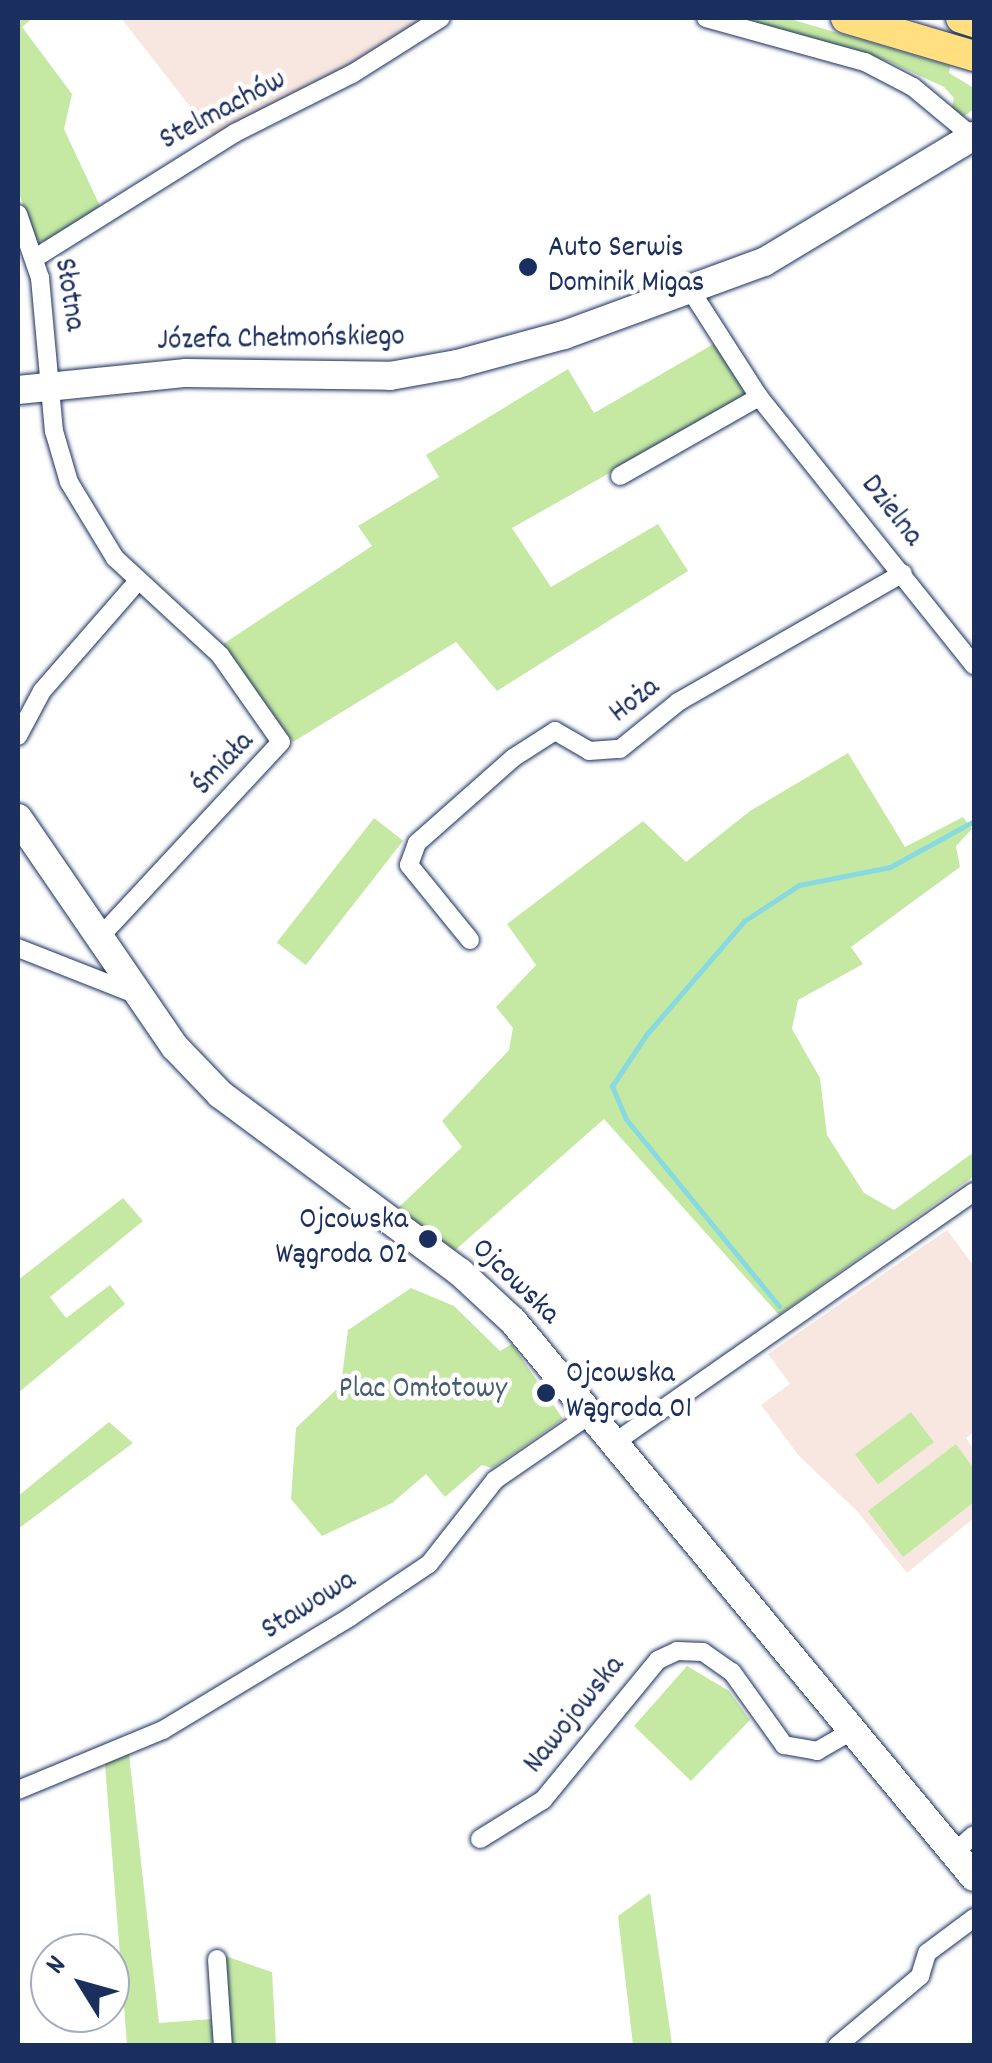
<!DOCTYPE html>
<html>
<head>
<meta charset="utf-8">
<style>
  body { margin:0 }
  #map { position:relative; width:992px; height:2063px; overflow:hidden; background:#fff; font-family:Dekko,sans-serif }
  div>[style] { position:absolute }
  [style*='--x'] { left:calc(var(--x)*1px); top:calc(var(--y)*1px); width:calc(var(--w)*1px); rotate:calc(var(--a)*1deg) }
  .built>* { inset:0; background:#f7e7e0 }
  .green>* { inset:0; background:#c5e9a3; transform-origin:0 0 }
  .stream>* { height:5px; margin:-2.5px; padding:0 2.5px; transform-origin:2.5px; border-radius:2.5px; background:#88dae0 }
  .roads { filter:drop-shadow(0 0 2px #1b2f5e) drop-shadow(0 0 2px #1b2f5e) }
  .street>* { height:18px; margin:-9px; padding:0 9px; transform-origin:9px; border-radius:9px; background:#fff }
  .secondary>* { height:28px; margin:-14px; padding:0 14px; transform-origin:14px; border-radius:14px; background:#fff }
  .primary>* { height:30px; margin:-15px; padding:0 15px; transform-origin:15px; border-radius:15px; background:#ffdf80 }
  .dots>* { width:28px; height:28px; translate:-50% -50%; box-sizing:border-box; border:5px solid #fff; border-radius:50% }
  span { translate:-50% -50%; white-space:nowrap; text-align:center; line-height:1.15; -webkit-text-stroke:9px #fff; paint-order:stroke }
  .street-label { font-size:30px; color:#1b2f5e }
  .poi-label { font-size:30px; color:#1b2f5e }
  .left { translate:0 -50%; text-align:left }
  .right { translate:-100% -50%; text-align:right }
  .park-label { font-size:30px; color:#465e6f }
  .frame { position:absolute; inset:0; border:20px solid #1b2f5e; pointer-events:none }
  .north { position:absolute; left:30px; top:1933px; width:100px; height:100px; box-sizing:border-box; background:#fff; border:2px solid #a4acbf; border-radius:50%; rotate:307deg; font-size:28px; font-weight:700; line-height:40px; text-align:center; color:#1b2f5e }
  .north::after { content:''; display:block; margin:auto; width:35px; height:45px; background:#1b2f5e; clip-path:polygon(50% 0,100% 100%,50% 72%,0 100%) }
</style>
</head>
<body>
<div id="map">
  <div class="built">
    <div style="clip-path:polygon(121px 18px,430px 18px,348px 72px,216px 140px)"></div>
    <div style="clip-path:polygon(947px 1230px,974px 1266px,974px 1432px,966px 1438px,974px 1450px,974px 1518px,907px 1573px,857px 1511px,799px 1456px,761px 1405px,790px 1384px,768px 1354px)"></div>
  </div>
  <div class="green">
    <div style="clip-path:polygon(18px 18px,33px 18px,22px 27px,72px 94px,64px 129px,100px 206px,48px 242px,36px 240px,18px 191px)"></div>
    <div style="clip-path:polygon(739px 18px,787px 18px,950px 66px,949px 73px,974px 88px,974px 109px,963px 117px,951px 111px,954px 98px,944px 87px,890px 62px)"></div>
    <div style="clip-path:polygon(717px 342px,746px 396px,512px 528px,551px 587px,658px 524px,688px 571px,497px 691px,456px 642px,293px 742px,223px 644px,372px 546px,358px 526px,439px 477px,426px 455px,568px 369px,594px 413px)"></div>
    <div style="clip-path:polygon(848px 753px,905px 847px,963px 817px,972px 829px,956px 846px,960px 867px,851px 947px,863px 964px,798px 1000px,792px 1029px,820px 1078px,827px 1135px,864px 1193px,894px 1210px,974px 1152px,974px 1176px,779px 1315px,604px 1119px,453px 1252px,398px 1208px,462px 1147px,442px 1121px,509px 1050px,513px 1028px,496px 1007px,536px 965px,507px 924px,643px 821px,686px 862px,750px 811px)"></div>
    <div style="left:374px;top:818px;width:37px;height:158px;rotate:38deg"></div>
    <div style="clip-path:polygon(123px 1198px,143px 1221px,50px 1297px,66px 1318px,110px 1285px,125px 1304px,18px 1393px,18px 1280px)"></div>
    <div style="clip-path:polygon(411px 1288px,454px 1306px,500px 1351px,512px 1344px,563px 1419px,492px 1468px,482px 1465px,445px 1497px,426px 1474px,392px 1503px,322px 1536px,291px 1499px,296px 1428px,341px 1385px,348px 1330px)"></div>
    <div style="left:911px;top:1412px;width:38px;height:70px;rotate:53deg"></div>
    <div style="clip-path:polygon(109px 1422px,133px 1443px,18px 1529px,18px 1496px)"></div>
    <div style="clip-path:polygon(956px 1444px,974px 1469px,974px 1502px,903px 1557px,868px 1511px)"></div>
    <div style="clip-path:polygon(687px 1666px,729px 1691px,750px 1720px,691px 1781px,634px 1726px)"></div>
    <div style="clip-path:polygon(129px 1754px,159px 2023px,212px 2019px,208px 1957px,222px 1955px,272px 1972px,276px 2045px,127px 2045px,105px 1764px)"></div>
    <div style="clip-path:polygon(650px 1893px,671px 2037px,672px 2045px,633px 2045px,618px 1916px)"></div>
  </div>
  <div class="stream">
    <div style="--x:779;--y:1306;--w:242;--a:-129.3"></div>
    <div style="--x:626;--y:1119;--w:36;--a:-113"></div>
    <div style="--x:612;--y:1086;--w:61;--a:-56.3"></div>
    <div style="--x:646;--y:1035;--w:150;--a:-49.3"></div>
    <div style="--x:744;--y:921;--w:66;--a:-33.2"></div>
    <div style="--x:799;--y:885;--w:93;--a:-11.2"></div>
    <div style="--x:890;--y:867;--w:96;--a:-28.7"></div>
  </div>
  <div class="roads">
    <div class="street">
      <div style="--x:706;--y:18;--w:165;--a:15.5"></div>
      <div style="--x:865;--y:62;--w:54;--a:27.5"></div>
      <div style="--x:913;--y:87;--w:78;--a:39.8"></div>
      <div style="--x:18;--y:214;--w:68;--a:71"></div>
      <div style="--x:40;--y:278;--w:154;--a:84.8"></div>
      <div style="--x:54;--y:431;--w:53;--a:73.6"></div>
      <div style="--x:69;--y:482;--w:89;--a:58.8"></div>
      <div style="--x:115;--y:558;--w:143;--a:42.7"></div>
      <div style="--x:220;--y:655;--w:106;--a:55"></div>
      <div style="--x:281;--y:742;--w:269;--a:132.9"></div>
      <div style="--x:35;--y:258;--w:236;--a:-32"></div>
      <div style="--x:235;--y:133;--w:131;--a:-26.8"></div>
      <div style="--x:352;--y:74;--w:105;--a:-32.2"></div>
      <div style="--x:691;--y:291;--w:126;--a:57.3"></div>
      <div style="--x:759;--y:397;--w:344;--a:51.3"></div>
      <div style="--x:620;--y:476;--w:160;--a:-29.6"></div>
      <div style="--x:18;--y:736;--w:51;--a:-61.9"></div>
      <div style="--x:42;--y:691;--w:146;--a:-48.9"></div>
      <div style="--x:470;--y:940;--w:97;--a:-129.1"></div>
      <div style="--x:409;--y:865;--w:23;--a:-70"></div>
      <div style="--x:417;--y:843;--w:128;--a:-41.5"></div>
      <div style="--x:513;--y:758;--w:50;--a:-32.7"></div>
      <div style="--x:555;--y:731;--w:39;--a:30"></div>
      <div style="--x:589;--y:751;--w:31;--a:-4"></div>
      <div style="--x:620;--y:749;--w:75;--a:-39"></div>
      <div style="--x:678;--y:702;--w:259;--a:-29.8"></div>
      <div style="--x:18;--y:948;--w:126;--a:21.5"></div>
      <div style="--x:614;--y:1443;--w:439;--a:-34.9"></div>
      <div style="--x:18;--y:1790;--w:157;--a:-22.5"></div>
      <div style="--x:163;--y:1730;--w:218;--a:-31.1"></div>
      <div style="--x:350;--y:1617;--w:95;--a:-33.9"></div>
      <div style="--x:429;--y:1564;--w:107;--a:-51.8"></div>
      <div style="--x:495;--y:1480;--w:116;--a:-34.5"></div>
      <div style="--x:480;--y:1839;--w:74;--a:-31.8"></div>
      <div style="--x:543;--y:1800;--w:181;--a:-50.6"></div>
      <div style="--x:658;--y:1660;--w:21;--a:-25"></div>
      <div style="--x:677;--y:1651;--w:26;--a:2"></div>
      <div style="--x:703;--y:1652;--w:35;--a:35"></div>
      <div style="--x:732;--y:1672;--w:90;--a:54.5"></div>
      <div style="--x:784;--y:1745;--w:34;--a:10"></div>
      <div style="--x:817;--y:1751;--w:38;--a:-30"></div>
      <div style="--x:955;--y:1852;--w:25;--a:-42"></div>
      <div style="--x:217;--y:1959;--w:87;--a:86.1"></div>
      <div style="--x:837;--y:2046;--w:109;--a:-40.1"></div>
      <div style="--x:920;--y:1976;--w:24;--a:-73"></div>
      <div style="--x:927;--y:1953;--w:59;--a:-36.7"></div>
    </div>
    <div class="secondary">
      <div style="--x:18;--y:390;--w:169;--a:-5.8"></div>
      <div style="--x:186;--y:373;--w:204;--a:0.8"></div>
      <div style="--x:390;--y:376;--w:68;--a:-10.2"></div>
      <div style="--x:457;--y:364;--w:111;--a:-15.2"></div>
      <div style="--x:564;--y:335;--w:213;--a:-20.1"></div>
      <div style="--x:764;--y:262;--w:245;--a:-31"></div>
      <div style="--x:18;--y:818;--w:278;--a:55.6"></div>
      <div style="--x:175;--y:1047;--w:65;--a:46.2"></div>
      <div style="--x:220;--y:1094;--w:299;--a:36.6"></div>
      <div style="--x:460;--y:1272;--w:72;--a:42.8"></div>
      <div style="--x:513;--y:1321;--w:722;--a:50.34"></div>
    </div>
    <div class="primary">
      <div style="--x:846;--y:18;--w:134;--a:16.5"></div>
      <div style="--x:961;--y:18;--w:14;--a:17"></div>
    </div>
  </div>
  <div class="dots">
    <div style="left:528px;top:267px;background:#1b2f5e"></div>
    <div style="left:428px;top:1239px;background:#1b2f5e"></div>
    <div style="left:546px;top:1393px;background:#1b2f5e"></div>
  </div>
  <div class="street-label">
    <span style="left:224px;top:112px;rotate:-28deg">Stelmachów</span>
    <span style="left:67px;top:295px;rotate:81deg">Słotna</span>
    <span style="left:281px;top:341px;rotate:-1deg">Józefa Chełmońskiego</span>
    <span style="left:890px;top:512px;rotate:52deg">Dzielna</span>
    <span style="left:636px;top:702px;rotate:-38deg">Hoża</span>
    <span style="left:225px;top:765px;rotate:-47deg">Śmiała</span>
    <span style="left:514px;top:1283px;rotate:44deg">Ojcowska</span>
    <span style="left:310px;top:1607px;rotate:-32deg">Stawowa</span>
    <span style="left:576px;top:1716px;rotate:-51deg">Nawojowska</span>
  </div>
  <div class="poi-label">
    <span class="left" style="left:548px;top:267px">Auto Serwis<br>Dominik Migas</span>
    <span class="right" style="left:408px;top:1239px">Ojcowska<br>Wągroda 02</span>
    <span class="left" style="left:566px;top:1393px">Ojcowska<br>Wągroda 01</span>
  </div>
  <div class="park-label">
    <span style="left:423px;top:1391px">Plac Omłotowy</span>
  </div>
  <div class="frame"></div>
  <div class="north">N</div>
</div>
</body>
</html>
